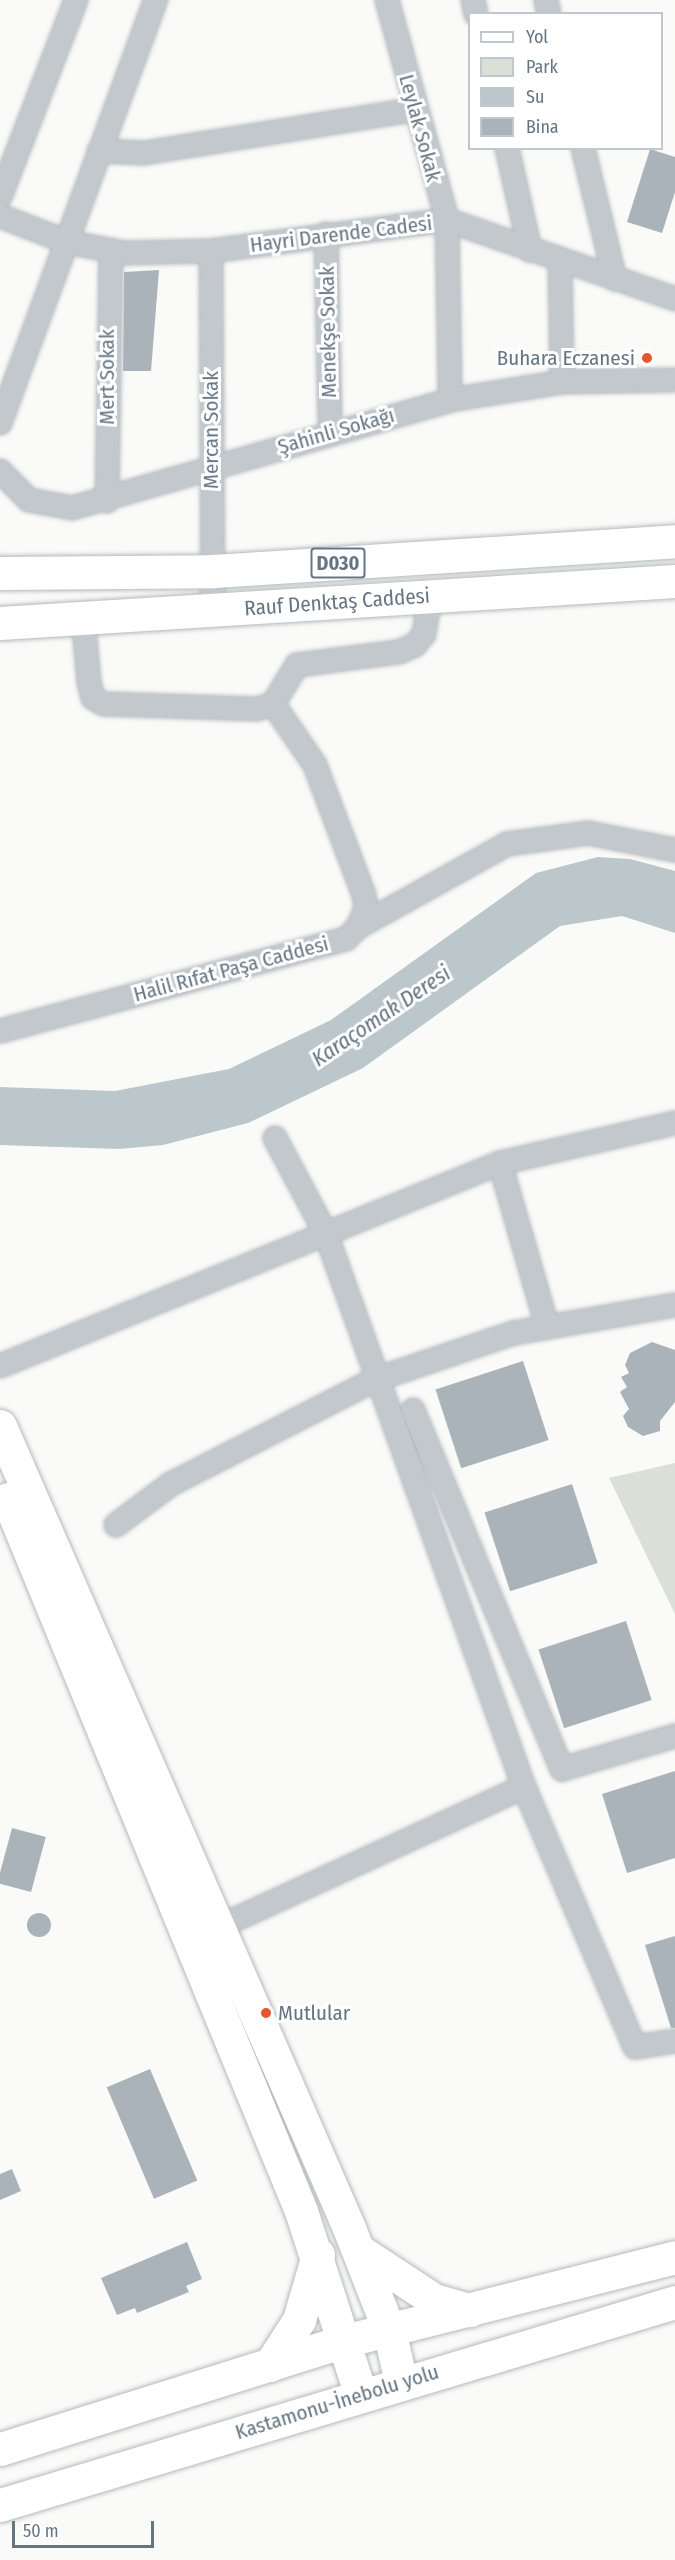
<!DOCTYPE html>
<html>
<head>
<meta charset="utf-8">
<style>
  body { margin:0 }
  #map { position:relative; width:675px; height:2560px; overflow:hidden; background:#fafaf8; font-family:"Fira Sans Condensed",sans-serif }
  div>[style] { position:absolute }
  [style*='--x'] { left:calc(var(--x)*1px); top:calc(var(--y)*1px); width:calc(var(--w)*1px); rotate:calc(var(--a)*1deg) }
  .green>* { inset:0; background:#dadfd7 }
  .water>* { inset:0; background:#bbc7cb }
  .building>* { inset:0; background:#aab3b9; transform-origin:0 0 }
  .round { border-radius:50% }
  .roads { filter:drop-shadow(0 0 2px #b3babf) drop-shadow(0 0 2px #b3babf) }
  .street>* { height:22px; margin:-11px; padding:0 11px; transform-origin:11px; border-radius:11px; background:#c3c8cc }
  .secondary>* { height:33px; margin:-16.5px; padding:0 16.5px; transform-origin:16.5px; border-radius:16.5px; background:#fff }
  .primary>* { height:33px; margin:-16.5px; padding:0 16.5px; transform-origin:16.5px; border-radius:16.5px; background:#fff }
  .dots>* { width:16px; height:16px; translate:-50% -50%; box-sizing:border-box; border:3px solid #fff; border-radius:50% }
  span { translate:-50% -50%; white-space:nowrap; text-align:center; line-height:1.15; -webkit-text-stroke:6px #fff; paint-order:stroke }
  .shield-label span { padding:2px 4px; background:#fff; border:2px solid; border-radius:4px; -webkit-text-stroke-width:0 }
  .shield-label { font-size:20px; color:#657683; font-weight:700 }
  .street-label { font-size:21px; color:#657683 }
  .poi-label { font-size:21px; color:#657683 }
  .right { translate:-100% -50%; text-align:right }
  .left { translate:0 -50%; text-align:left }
  .water-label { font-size:22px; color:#60757c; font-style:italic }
  .legend { position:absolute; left:468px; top:12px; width:195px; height:138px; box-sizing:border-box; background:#fff; border:2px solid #c1c8cd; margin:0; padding:8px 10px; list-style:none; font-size:18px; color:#657683 }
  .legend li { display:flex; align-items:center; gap:12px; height:30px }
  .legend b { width:30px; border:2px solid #c1c8cd }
  .scale { position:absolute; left:12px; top:2521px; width:142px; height:27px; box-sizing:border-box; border:3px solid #657683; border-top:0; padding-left:8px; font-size:18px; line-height:21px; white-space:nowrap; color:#657683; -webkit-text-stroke:4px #fff; paint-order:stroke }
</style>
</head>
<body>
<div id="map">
  <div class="green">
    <div style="clip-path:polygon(675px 1463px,675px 1614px,609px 1478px)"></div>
  </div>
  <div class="water">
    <div style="clip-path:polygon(598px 857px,630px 859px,675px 871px,675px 933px,622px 916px,560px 926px,363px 1068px,248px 1123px,163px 1145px,119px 1149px,0 1145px,0 1087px,115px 1091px,229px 1069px,331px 1020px,536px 873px)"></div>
  </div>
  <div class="building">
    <div style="clip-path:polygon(650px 149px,675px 157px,675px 192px,662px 233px,627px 222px)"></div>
    <div style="clip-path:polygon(159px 270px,151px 371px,123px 371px,124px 272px)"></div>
    <div style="clip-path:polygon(652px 1342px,675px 1350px,675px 1402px,660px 1421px,660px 1431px,643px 1436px,628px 1427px,623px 1416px,629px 1409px,620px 1392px,627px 1387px,621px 1377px,629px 1373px,625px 1365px,630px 1353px)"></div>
    <div style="left:523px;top:1361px;width:83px;height:92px;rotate:72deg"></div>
    <div style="left:572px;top:1484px;width:83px;height:92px;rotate:72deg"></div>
    <div style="left:626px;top:1621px;width:83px;height:92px;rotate:72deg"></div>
    <div style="clip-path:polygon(675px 1771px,675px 1858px,627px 1873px,602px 1794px)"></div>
    <div style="left:12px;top:1828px;width:35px;height:57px;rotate:15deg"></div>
    <div class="round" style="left:27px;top:1913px;width:24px;height:24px"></div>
    <div style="clip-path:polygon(675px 1936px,675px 2028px,671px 2028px,645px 1945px)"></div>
    <div style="left:150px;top:2069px;width:121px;height:47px;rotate:67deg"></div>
    <div style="clip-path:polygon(12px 2169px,21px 2191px,0 2200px,0 2174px)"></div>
    <div style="clip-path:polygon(187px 2242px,202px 2279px,186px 2286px,189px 2292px,137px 2313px,135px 2308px,117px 2315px,101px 2278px)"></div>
  </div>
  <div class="roads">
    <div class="street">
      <div style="--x:387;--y:0;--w:228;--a:74.7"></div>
      <div style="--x:447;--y:220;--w:180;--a:89"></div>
      <div style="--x:473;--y:0;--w:14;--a:78"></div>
      <div style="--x:546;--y:0;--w:14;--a:78"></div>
      <div style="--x:507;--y:148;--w:105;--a:77.3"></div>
      <div style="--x:583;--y:148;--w:135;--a:76.3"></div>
      <div style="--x:99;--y:151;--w:45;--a:2.5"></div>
      <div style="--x:144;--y:153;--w:272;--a:-9.1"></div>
      <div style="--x:0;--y:197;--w:211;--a:-68.9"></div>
      <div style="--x:0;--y:216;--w:72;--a:21.2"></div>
      <div style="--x:67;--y:242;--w:59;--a:10.7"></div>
      <div style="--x:125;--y:253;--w:86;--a:-1.3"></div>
      <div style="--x:211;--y:251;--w:238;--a:-7.5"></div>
      <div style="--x:447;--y:220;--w:241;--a:19.1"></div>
      <div style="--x:326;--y:234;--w:197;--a:88.8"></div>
      <div style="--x:211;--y:251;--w:359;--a:89.7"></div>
      <div style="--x:560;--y:262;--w:120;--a:89"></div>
      <div style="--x:0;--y:423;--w:451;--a:-69.8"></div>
      <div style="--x:0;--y:471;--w:41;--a:45"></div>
      <div style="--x:29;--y:500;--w:44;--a:10.5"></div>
      <div style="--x:72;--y:508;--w:393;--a:-15.9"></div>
      <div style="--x:450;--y:400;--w:113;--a:-9.1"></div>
      <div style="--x:562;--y:382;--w:113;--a:-1"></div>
      <div style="--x:107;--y:501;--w:248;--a:-89.1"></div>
      <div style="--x:83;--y:618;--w:64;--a:84.6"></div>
      <div style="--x:89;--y:682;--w:16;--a:76"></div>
      <div style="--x:93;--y:698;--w:13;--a:29"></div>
      <div style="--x:104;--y:704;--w:153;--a:1.9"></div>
      <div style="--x:257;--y:709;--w:17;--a:-17"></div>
      <div style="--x:273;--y:704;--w:46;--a:-58.4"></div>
      <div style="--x:297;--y:665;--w:103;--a:-7.3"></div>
      <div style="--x:399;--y:652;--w:17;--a:-24"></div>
      <div style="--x:415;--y:645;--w:14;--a:-51"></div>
      <div style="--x:424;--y:634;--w:38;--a:-81"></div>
      <div style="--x:358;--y:927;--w:171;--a:-29.1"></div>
      <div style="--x:507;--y:844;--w:82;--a:-7.7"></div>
      <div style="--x:588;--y:833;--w:89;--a:11.1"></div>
      <div style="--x:0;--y:1031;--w:358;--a:-14.9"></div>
      <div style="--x:346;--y:939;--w:17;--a:-45"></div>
      <div style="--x:358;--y:927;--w:20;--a:-66"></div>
      <div style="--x:366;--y:909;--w:14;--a:-98"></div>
      <div style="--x:364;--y:895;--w:139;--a:-110.7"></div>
      <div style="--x:315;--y:765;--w:74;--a:-124.5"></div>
      <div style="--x:275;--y:1138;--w:109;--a:62"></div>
      <div style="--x:326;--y:1234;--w:587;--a:70.3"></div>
      <div style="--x:500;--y:1163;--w:170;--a:73.9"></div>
      <div style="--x:0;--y:1366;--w:540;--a:-22.1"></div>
      <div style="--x:500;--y:1163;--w:180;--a:-12.9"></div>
      <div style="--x:413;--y:1410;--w:389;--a:67.5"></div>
      <div style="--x:562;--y:1769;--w:118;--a:-16.3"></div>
      <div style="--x:116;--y:1525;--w:69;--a:-36.7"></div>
      <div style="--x:171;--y:1484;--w:228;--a:-27.1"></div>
      <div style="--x:374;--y:1380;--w:148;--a:-18.6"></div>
      <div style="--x:514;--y:1333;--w:163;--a:-9.9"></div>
      <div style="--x:219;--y:1927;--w:336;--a:-24.7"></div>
      <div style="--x:524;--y:1787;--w:283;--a:66.9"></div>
      <div style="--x:635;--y:2047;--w:40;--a:-8.5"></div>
    </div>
    <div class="secondary">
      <div style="--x:0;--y:1426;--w:875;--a:66.48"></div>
      <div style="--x:349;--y:2228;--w:110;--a:68.6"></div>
      <div style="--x:389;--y:2330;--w:53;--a:77"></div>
      <div style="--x:8;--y:1499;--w:770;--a:67.63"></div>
      <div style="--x:301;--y:2211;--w:194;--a:72"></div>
      <div style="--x:358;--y:2250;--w:91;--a:33.3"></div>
      <div style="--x:434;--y:2300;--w:37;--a:16"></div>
      <div style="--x:270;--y:2365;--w:54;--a:-57.2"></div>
      <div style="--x:299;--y:2320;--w:68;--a:-73.7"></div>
    </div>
    <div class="primary">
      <div style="--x:0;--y:573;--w:214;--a:-0.5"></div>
      <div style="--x:214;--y:571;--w:462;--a:-3.7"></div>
      <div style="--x:0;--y:623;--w:676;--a:-3.56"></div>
      <div style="--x:0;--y:2449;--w:361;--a:-17.4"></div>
      <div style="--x:344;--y:2341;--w:341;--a:-14.2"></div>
      <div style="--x:0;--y:2505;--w:705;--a:-16.74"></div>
    </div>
  </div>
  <div class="dots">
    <div style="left:647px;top:358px;background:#e4572e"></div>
    <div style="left:266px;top:2013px;background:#e4572e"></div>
  </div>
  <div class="shield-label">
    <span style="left:338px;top:563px">D030</span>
  </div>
  <div class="street-label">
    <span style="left:420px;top:128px;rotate:75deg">Leylak Sokak</span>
    <span style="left:341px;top:234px;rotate:-7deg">Hayri Darende Cadesi</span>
    <span style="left:328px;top:332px;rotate:-91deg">Menekşe Sokak</span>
    <span style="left:107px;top:377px;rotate:-90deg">Mert Sokak</span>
    <span style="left:211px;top:430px;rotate:-90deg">Mercan Sokak</span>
    <span style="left:336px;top:431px;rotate:-16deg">Şahinli Sokağı</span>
    <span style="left:337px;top:602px;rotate:-4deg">Rauf Denktaş Caddesi</span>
    <span style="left:231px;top:969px;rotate:-15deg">Halil Rıfat Paşa Caddesi</span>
    <span style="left:337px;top:2402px;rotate:-17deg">Kastamonu-İnebolu yolu</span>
  </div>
  <div class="poi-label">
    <span class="right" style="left:635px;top:358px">Buhara Eczanesi</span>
    <span class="left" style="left:278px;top:2013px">Mutlular</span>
  </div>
  <div class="water-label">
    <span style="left:381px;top:1016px;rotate:-34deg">Karaçomak Deresi</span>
  </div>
  <ul class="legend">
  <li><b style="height:8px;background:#fff"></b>Yol</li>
  <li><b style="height:16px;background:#dadfd7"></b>Park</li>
  <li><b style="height:16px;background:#bbc7cb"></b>Su</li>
  <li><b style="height:16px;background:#aab3b9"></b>Bina</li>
  </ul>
  <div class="scale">50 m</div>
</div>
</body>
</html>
